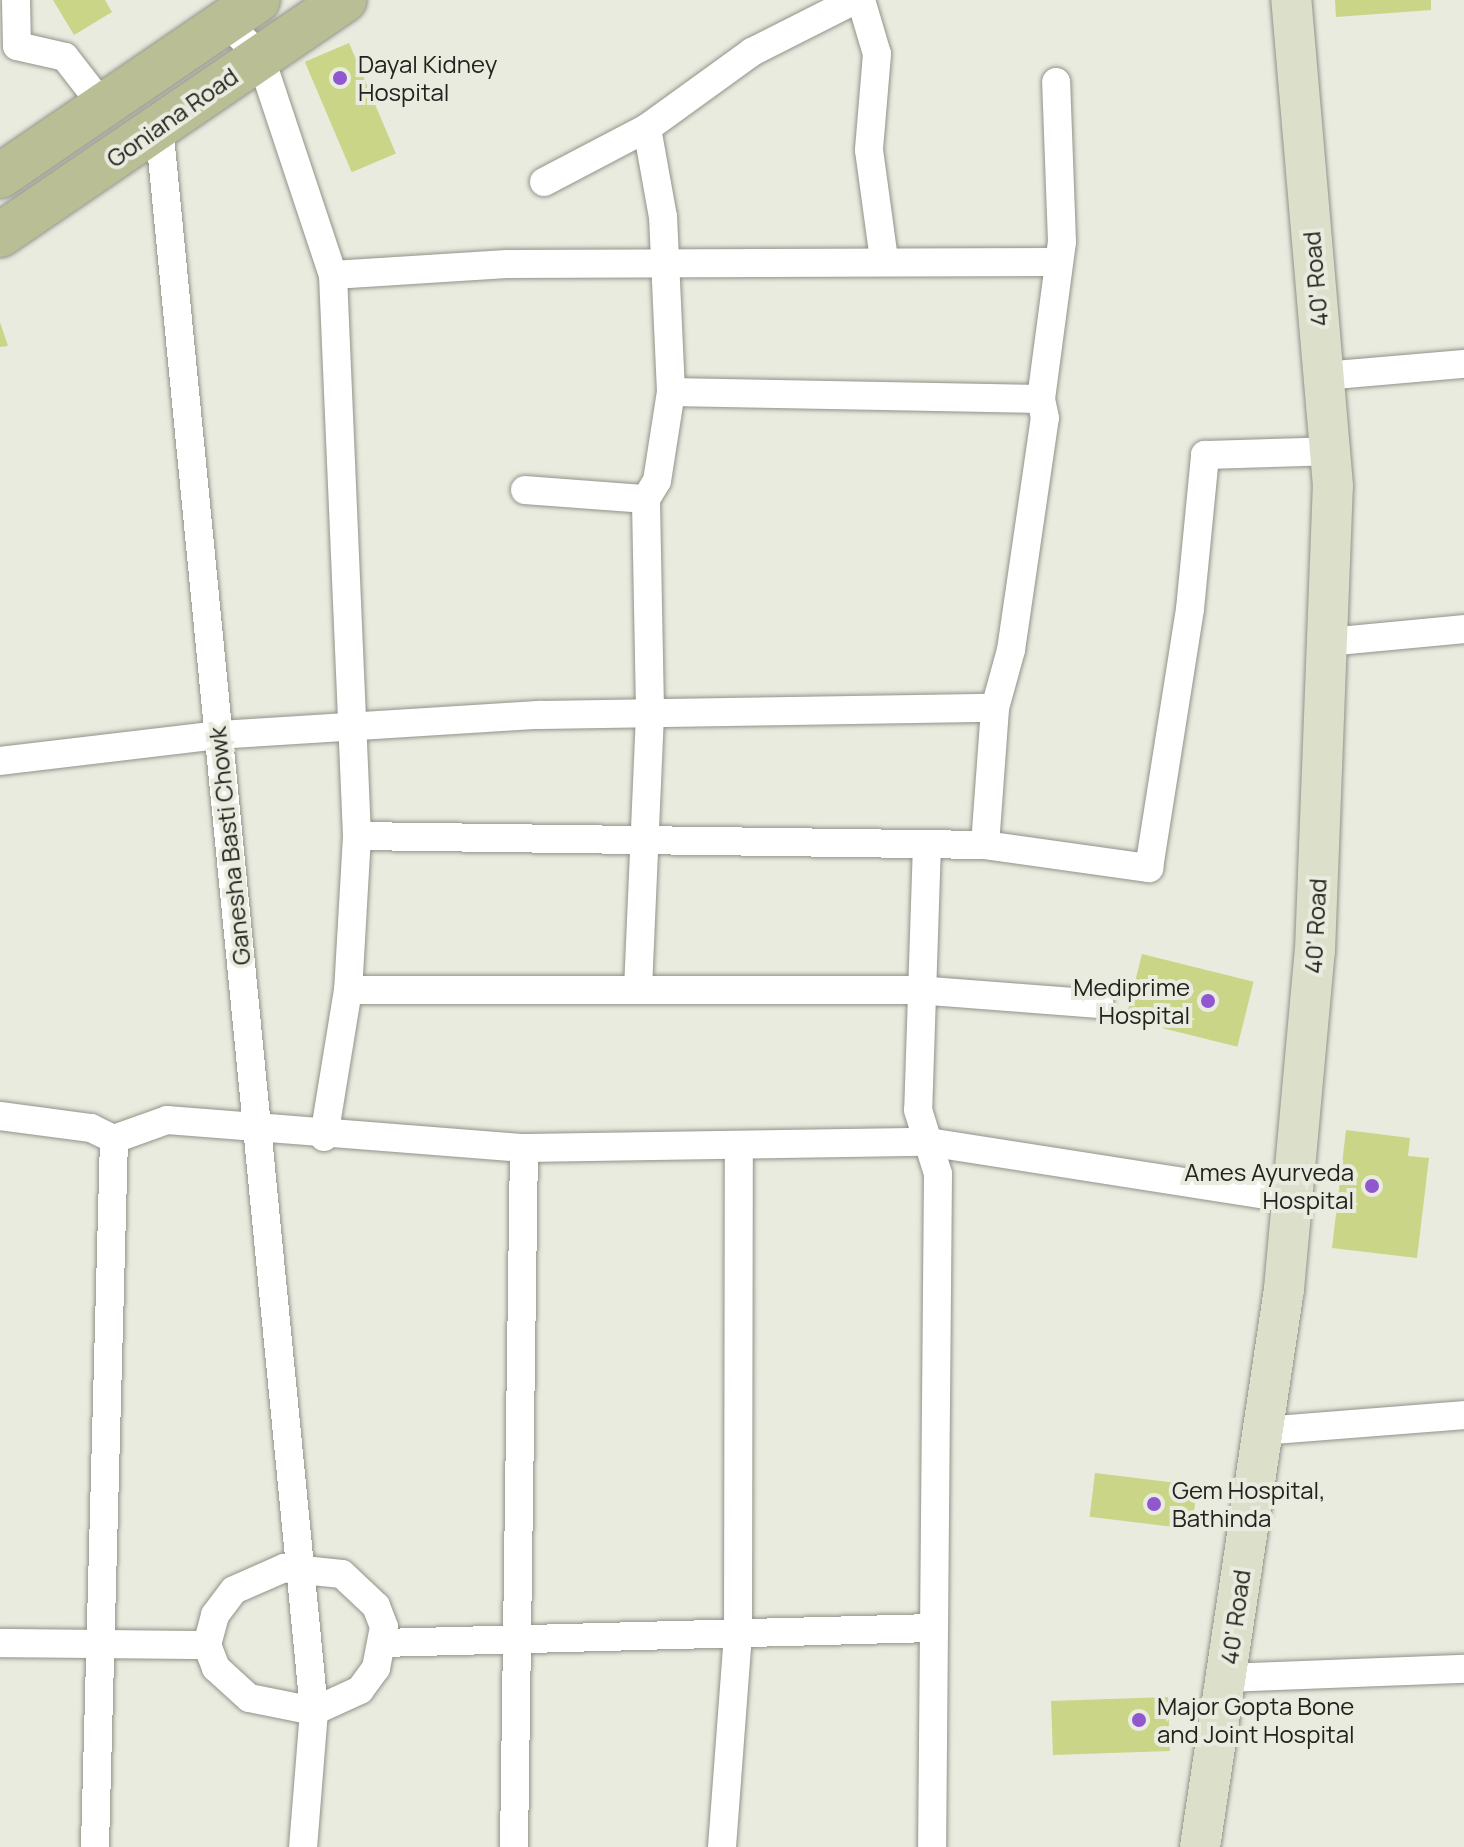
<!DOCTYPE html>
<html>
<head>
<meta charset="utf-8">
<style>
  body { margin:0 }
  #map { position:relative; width:1464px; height:1847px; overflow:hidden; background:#e9ebdf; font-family:Manrope,sans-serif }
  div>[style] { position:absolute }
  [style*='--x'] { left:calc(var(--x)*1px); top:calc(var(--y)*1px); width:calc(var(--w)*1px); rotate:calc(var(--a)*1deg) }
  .building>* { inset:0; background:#cad587; transform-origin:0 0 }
  .roads { filter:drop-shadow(0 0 2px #919389) drop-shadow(0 0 2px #919389) }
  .street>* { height:28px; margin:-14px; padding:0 14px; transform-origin:14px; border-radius:14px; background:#fff }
  .secondary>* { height:40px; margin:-20px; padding:0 20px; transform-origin:20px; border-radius:20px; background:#dcdfca }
  .primary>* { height:44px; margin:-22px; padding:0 22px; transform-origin:22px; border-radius:22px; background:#b9be94 }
  .dots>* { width:22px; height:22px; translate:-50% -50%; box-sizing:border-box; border:4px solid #e9ebdf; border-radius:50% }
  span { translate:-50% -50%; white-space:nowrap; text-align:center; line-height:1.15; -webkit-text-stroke:8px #e9ebdf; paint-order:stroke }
  .poi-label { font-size:24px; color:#22221e }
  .left { translate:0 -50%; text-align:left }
  .right { translate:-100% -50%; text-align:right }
  .street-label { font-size:24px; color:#22221e }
</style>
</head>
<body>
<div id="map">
  <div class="building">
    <div style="clip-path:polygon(53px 0,105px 0,112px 12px,74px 35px)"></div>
    <div style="clip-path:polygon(1335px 0,1431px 0,1431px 10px,1336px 17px)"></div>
    <div style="left:349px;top:43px;width:120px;height:48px;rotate:67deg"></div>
    <div style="clip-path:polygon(0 322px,8px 346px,0 347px)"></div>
    <div style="left:1142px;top:954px;width:115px;height:67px;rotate:14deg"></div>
    <div style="clip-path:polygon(1346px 1130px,1410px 1138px,1408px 1156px,1429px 1158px,1417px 1258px,1332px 1248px)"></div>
    <div style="left:1095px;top:1473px;width:103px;height:44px;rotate:7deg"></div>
    <div style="left:1168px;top:1697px;width:54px;height:117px;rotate:88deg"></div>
  </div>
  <div class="roads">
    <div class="street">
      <div style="--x:16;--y:0;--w:46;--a:88.8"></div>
      <div style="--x:17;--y:46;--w:49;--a:12.9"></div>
      <div style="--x:65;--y:57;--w:62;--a:52.2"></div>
      <div style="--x:861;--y:0;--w:56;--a:73.5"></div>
      <div style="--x:877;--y:54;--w:96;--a:94.8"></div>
      <div style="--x:869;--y:150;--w:110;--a:82.2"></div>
      <div style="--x:226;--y:22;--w:48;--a:45"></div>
      <div style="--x:260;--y:56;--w:231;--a:71.6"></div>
      <div style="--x:333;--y:275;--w:562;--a:87.55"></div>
      <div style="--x:357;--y:836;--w:154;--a:93.3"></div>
      <div style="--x:348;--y:990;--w:149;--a:99.3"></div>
      <div style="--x:159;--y:126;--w:1593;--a:84.41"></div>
      <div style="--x:314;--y:1711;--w:136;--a:94.6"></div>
      <div style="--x:544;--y:182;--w:116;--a:-27.7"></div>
      <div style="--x:647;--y:128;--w:130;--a:-35.9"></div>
      <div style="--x:752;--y:52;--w:115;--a:-26.8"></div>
      <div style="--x:333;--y:275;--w:174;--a:-3.6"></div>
      <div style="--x:507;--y:264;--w:549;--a:-0.21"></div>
      <div style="--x:1323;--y:376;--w:142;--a:-4.9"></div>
      <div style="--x:671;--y:392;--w:370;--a:1.1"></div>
      <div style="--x:525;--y:490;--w:121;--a:4.3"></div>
      <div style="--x:1327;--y:642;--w:138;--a:-5.4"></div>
      <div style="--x:0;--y:761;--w:220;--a:-6.8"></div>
      <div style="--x:218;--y:735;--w:322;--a:-3.6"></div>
      <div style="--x:539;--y:715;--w:456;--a:-0.9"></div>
      <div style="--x:357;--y:836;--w:628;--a:0.82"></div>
      <div style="--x:985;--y:845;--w:166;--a:8"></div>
      <div style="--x:1149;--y:868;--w:262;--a:-81"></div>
      <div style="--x:1190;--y:609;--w:155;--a:-84.4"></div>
      <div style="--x:1205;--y:455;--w:125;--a:-1.8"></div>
      <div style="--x:927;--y:844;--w:266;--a:91.9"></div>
      <div style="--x:918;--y:1110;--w:67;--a:72.6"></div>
      <div style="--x:938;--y:1174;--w:454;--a:90.5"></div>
      <div style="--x:985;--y:845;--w:137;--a:-85.8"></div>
      <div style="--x:995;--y:708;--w:60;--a:-74.6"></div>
      <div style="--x:1011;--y:650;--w:234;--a:-81.7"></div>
      <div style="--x:1045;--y:418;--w:19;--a:-102"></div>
      <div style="--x:1041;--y:399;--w:158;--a:-82.4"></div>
      <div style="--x:1062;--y:242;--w:160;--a:-92.1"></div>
      <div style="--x:638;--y:989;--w:279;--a:-87.5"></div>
      <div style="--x:650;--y:710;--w:211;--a:-91.1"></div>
      <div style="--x:646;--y:499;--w:21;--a:-59"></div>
      <div style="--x:657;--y:481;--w:90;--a:-81.1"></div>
      <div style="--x:671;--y:392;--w:175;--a:-92.6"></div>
      <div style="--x:663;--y:217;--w:90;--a:-100.2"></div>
      <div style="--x:348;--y:990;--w:569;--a:0"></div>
      <div style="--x:917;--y:990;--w:183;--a:4.4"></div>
      <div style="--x:0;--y:1116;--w:92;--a:7.5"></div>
      <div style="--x:91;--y:1128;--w:25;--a:26"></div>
      <div style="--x:114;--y:1139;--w:708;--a:91.54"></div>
      <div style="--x:114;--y:1139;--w:56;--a:-19.7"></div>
      <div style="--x:167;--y:1120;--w:358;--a:4.5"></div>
      <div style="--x:524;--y:1148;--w:699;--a:90.82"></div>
      <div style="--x:524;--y:1148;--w:404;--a:-0.9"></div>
      <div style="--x:928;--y:1142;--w:368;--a:8.9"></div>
      <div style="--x:1262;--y:1431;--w:203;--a:-4.5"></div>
      <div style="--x:284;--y:1568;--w:58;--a:5.9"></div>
      <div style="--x:342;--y:1574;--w:47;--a:43.3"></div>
      <div style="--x:376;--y:1606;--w:22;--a:69"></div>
      <div style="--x:384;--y:1627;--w:42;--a:101"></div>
      <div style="--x:376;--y:1668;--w:27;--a:126"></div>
      <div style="--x:360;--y:1690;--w:51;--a:155.5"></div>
      <div style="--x:314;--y:1711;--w:66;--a:-168.7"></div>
      <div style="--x:249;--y:1698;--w:45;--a:-137.7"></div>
      <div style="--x:216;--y:1668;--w:25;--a:-111"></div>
      <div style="--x:207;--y:1645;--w:31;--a:-75"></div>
      <div style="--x:215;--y:1615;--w:31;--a:-53"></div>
      <div style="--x:234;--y:1590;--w:55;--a:-23.7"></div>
      <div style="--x:0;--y:1643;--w:207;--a:0.6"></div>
      <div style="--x:382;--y:1643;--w:552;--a:-1.56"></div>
      <div style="--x:934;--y:1628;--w:219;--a:90.5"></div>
      <div style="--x:1226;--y:1678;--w:238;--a:-2.2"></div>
      <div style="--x:722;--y:1847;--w:215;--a:-85.7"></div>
      <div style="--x:738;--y:1633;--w:488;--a:-89.9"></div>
    </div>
    <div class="secondary">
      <div style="--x:1200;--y:1847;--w:564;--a:-81.44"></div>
      <div style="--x:1284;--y:1289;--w:339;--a:-84.8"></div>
      <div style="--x:1315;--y:951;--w:465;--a:-87.8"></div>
      <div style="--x:1333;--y:486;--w:488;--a:-94.9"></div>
    </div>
    <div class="primary">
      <div style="--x:0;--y:176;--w:312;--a:-34.3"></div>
      <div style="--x:0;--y:235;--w:417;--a:-34.3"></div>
    </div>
  </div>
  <div class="dots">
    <div style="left:340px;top:78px;background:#9057cf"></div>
    <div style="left:1208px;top:1001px;background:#9057cf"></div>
    <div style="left:1372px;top:1186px;background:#9057cf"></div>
    <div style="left:1154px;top:1504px;background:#9057cf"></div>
    <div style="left:1139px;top:1720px;background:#9057cf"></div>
  </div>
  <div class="poi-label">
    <span class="left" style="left:358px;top:78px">Dayal Kidney<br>Hospital</span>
    <span class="right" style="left:1190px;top:1001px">Mediprime<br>Hospital</span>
    <span class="right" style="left:1354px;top:1186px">Ames Ayurveda<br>Hospital</span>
    <span class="left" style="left:1172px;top:1504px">Gem Hospital,<br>Bathinda</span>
    <span class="left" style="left:1157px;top:1720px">Major Gopta Bone<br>and Joint Hospital</span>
  </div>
  <div class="street-label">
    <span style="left:172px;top:117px;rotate:-35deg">Goniana Road</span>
    <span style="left:1315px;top:279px;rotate:-95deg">40' Road</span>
    <span style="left:229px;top:846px;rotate:-96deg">Ganesha Basti Chowk</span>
    <span style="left:1315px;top:926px;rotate:-87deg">40' Road</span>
    <span style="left:1235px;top:1617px;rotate:-82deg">40' Road</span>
  </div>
</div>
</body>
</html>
